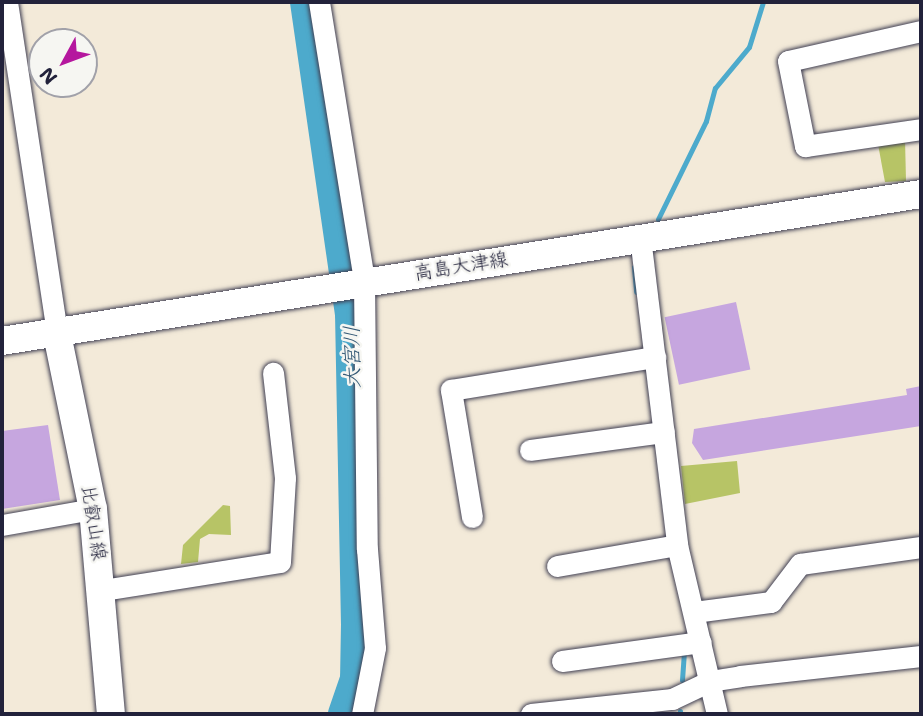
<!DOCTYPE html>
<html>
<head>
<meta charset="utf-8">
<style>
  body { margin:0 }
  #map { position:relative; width:923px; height:716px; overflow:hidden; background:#f3ead9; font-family:"Shantell Sans","Klee One",sans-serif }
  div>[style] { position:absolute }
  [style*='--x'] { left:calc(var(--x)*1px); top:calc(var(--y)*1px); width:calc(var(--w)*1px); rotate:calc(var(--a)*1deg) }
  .green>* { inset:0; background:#b7c466 }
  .stream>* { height:5px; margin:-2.5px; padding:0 2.5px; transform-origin:2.5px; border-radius:2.5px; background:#4daacc }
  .river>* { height:32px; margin:-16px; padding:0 16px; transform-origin:16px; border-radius:16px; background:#4daacc }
  .building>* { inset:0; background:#c6a6df; transform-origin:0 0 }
  .roads { filter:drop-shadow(0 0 2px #414053) drop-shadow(0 0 2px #414053) }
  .minor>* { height:21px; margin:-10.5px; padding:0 10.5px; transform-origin:10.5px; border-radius:10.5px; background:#fff }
  .major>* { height:28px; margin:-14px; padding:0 14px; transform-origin:14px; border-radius:14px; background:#fff }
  span { translate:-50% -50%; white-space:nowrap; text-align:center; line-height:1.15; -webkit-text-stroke:5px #f6f6f2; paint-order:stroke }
  .street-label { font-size:19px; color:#22223b }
  .water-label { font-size:21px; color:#335875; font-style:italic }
  .frame { position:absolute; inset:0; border:4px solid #22223b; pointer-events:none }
  .north { position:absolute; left:28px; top:28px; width:70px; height:70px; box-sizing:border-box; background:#f6f6f2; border:2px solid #a1a1a9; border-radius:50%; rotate:229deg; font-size:19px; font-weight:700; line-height:28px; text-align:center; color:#22223b }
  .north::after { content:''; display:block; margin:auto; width:24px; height:32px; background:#b5179e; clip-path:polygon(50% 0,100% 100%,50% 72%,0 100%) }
</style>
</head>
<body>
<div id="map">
  <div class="green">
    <div style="clip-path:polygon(877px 139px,905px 139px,906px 181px,885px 182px)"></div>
    <div style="clip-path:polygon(737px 461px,740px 493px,685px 504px,681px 466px)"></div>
    <div style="clip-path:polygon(223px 505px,230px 506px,231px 535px,209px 534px,200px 539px,198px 562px,181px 564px,183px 545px)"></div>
  </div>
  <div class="stream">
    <div style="--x:658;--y:219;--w:109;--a:-63.9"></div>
    <div style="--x:706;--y:121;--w:34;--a:-75"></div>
    <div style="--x:715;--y:88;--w:53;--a:-50.3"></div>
    <div style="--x:749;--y:47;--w:47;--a:-72.7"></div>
    <div style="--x:634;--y:267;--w:25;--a:85"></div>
    <div style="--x:682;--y:680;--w:27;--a:-86"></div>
    <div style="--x:680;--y:714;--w:3;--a:-90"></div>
  </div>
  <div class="river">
    <div style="--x:306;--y:2;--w:314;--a:81.8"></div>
    <div style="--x:351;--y:313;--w:311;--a:88.9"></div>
    <div style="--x:357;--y:624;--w:55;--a:91"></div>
    <div style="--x:356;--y:679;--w:37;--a:109"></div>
  </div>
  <div class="building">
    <div style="left:736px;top:302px;width:69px;height:73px;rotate:78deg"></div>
    <div style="clip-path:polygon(921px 386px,921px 426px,703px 460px,692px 443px,694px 429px,907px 395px,906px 389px)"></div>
    <div style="clip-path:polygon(48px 425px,60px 500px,2px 509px,2px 431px)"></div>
  </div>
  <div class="roads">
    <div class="minor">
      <div style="--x:7;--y:2;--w:336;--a:81.4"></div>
      <div style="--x:319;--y:2;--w:283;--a:80.8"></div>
      <div style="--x:364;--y:281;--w:268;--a:89.4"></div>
      <div style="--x:367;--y:549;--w:99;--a:85.4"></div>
      <div style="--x:375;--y:648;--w:67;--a:101.1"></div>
      <div style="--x:921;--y:31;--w:136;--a:167.3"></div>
      <div style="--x:788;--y:61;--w:87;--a:78.7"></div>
      <div style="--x:805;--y:146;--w:117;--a:-8.3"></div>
      <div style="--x:640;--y:237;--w:310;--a:83.1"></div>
      <div style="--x:677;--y:545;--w:174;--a:76.7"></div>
      <div style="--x:530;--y:450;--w:135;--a:-7.7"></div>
      <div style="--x:472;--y:517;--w:129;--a:-99.4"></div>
      <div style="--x:451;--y:390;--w:207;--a:-9.2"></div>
      <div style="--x:2;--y:525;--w:92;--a:-10"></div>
      <div style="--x:557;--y:566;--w:122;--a:-9.9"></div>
      <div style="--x:103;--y:590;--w:179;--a:-9"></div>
      <div style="--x:280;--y:562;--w:84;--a:-86.6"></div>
      <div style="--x:285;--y:478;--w:106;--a:-96.5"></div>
      <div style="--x:694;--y:612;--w:78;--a:-7.4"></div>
      <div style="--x:771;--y:602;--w:48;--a:-52.7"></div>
      <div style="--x:800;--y:564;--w:122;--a:-8"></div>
      <div style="--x:562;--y:661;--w:140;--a:-7.8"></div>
      <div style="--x:531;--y:714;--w:142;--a:-6.1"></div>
      <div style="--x:672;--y:699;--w:42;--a:-25.3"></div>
      <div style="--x:710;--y:681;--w:30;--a:-9"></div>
      <div style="--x:740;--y:676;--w:182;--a:-6.3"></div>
    </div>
    <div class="major">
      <div style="--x:57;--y:334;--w:179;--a:78.4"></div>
      <div style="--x:93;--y:509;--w:206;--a:85"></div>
      <div style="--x:2;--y:341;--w:931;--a:-9.09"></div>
    </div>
  </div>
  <div class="street-label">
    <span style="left:461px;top:266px;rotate:-9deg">高島大津線</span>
    <span style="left:94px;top:523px;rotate:81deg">比叡山線</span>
  </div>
  <div class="water-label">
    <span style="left:352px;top:357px;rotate:-91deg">大宮川</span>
  </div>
  <div class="frame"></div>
  <div class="north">N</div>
</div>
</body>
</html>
